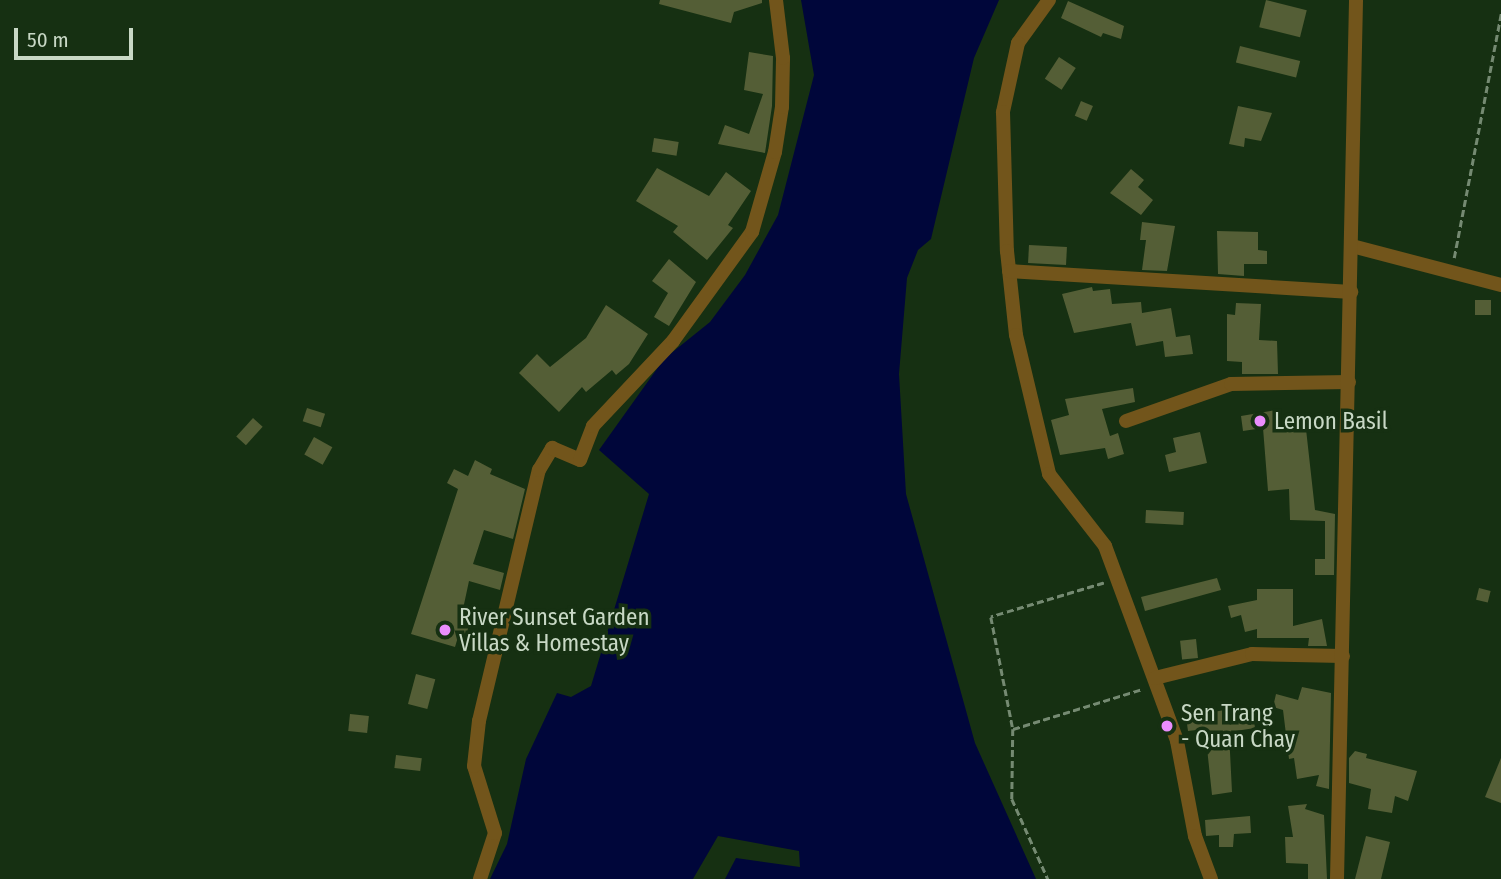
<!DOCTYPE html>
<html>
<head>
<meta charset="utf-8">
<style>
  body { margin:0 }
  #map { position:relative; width:1501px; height:879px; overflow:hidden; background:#163012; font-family:"Fira Sans Condensed",sans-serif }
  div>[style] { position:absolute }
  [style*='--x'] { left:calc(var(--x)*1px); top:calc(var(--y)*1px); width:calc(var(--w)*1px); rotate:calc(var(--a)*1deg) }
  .water>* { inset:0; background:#00063a }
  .building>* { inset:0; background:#545e36; transform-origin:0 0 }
  .path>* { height:2.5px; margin-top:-1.25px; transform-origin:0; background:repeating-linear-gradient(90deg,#758a72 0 7px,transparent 0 10.5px) }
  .minor>* { height:14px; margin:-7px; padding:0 7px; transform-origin:7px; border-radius:7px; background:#72551b }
  .dots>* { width:19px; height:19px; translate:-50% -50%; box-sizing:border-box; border:4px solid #163012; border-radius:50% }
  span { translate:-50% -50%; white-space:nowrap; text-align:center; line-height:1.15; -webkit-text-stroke:7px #163012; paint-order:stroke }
  .poi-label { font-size:23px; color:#c8d8c5 }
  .left { translate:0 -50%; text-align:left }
  .scale { position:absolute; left:14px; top:28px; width:119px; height:32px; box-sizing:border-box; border:4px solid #c8d8c5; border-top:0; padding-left:9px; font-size:21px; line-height:24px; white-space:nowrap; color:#c8d8c5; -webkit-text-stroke:5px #163012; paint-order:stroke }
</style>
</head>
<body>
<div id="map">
  <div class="water">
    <div style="clip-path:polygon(801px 0,999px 0,974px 58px,931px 239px,918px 250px,907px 278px,899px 374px,906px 494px,975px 743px,1036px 879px,725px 879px,736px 858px,800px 867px,799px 851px,718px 836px,693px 879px,490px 879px,507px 844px,526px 759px,557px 693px,571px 697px,591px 686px,649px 494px,599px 450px,664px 359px,710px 322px,745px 275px,778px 215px,814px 75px)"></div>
  </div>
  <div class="building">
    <div style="clip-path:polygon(660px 0,762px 0,762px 3px,734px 12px,731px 23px,659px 4px)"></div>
    <div style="left:1266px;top:0;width:42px;height:28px;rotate:14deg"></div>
    <div style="clip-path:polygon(1068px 1px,1124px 26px,1121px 39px,1103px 33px,1101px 37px,1061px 18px)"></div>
    <div style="left:1240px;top:46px;width:62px;height:17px;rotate:14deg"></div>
    <div style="clip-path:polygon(749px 52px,773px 56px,772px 106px,765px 153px,718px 144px,725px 125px,749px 134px,763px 94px,744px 90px)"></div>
    <div style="left:1059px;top:57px;width:20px;height:26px;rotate:33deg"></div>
    <div style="left:1081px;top:101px;width:13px;height:16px;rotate:23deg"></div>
    <div style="clip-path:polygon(1238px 106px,1272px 113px,1261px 141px,1245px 138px,1244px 147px,1229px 144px)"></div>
    <div style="left:654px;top:138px;width:25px;height:14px;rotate:9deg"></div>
    <div style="clip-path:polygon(657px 168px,709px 196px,726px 172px,751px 191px,728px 225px,733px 228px,707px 260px,673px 232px,678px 226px,636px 201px)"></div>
    <div style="clip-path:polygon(1131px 169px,1144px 180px,1138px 187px,1153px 200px,1141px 215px,1110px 193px)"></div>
    <div style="clip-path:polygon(1142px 222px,1175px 226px,1167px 271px,1142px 270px,1146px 240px,1140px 240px)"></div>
    <div style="clip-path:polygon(1217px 231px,1258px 232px,1258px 250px,1267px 251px,1267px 264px,1244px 264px,1244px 276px,1218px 274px)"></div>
    <div style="left:1029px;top:245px;width:38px;height:18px;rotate:3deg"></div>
    <div style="clip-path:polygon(669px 259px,696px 282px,669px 326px,654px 317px,668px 293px,652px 281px)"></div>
    <div style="clip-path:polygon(1092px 287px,1093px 291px,1110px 289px,1112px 304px,1141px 302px,1142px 313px,1171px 308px,1176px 337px,1190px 335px,1193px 354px,1165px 357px,1163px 341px,1136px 346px,1131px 323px,1074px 333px,1062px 294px)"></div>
    <div style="left:1475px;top:300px;width:16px;height:15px"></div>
    <div style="clip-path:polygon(1236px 303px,1261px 304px,1259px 340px,1277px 341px,1278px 374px,1242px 374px,1242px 362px,1227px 361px,1227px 314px,1235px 315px)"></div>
    <div style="clip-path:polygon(606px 305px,648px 334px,629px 364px,616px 375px,612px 370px,586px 392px,582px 387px,559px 412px,519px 373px,537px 354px,550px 367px,586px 338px)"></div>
    <div style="clip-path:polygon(1133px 388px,1135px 402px,1102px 409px,1110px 436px,1118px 433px,1124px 454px,1108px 459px,1105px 448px,1060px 455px,1051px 420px,1069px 415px,1065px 399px)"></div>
    <div style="left:307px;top:408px;width:19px;height:14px;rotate:18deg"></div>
    <div style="clip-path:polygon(1276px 410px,1279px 430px,1306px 429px,1315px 510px,1335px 514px,1334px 575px,1315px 575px,1315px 559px,1325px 559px,1325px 521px,1290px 520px,1289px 489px,1268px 491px,1263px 428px,1243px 431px,1241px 416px)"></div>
    <div style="left:253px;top:418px;width:13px;height:25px;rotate:42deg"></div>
    <div style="clip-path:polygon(1200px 432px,1207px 463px,1169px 472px,1165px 455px,1176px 452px,1173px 438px)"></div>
    <div style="left:314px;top:437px;width:21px;height:20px;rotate:29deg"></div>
    <div style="clip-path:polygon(475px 460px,492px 469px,490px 474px,525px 489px,513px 539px,484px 530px,473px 564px,504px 573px,500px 590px,469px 581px,460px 623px,469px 625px,465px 639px,458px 637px,455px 647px,411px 634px,458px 489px,447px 483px,454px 469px,468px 476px)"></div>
    <div style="left:1146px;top:510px;width:38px;height:13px;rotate:3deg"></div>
    <div style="clip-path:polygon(1217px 578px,1221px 590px,1145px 611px,1141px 597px)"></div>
    <div style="left:1479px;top:588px;width:12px;height:12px;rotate:14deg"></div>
    <div style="clip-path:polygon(1257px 589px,1293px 589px,1293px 626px,1322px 619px,1327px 646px,1308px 646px,1309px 638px,1257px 638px,1257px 629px,1245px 632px,1241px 615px,1231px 618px,1228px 606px,1257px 600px)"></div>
    <div style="left:1196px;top:639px;width:19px;height:16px;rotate:84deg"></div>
    <div style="left:416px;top:674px;width:20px;height:31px;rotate:15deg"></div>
    <div style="clip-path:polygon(1302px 687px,1331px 693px,1329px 789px,1316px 786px,1319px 775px,1297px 779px,1294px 758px,1289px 759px,1283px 710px,1273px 707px,1276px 694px,1298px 700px)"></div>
    <div style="clip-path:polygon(1252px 705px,1255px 728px,1229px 732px,1232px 792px,1212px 795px,1205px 729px,1188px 731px,1186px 717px)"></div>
    <div style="left:350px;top:714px;width:19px;height:17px;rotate:6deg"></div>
    <div style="clip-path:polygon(1355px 751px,1367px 754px,1366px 758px,1417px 771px,1408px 801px,1395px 796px,1392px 813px,1368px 809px,1371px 789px,1349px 783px,1349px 758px)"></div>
    <div style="left:396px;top:755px;width:26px;height:13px;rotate:7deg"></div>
    <div style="clip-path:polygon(1501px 758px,1501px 803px,1485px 797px)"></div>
    <div style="clip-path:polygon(1307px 804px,1305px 809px,1324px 815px,1327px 879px,1308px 879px,1308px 864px,1286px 863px,1285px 837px,1293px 837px,1288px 806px)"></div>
    <div style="clip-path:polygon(1250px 816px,1251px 833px,1234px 834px,1233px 847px,1219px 847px,1219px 835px,1206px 836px,1205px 820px)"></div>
    <div style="clip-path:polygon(1366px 836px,1390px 842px,1381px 879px,1355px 879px)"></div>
  </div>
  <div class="path">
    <div style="--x:1454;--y:258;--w:249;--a:-79.1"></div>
    <div style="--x:1104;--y:583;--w:118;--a:163.3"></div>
    <div style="--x:991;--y:617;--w:114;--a:78.9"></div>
    <div style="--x:1013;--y:729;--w:135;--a:-17.2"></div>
    <div style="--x:1013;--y:729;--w:70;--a:90.8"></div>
    <div style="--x:1012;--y:799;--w:88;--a:65.8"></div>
  </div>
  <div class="minor">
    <div style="--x:1049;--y:0;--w:53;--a:125.8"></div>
    <div style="--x:1018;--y:43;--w:71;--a:102.3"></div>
    <div style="--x:1003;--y:112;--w:139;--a:88.4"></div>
    <div style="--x:1007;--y:251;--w:84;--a:83.9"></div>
    <div style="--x:1016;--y:335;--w:143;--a:76.6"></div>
    <div style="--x:1049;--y:474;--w:91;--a:52.1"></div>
    <div style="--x:1105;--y:546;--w:208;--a:69.7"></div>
    <div style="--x:1177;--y:741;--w:97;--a:79.3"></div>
    <div style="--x:1195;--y:836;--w:46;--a:69.6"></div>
    <div style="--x:1352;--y:246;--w:154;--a:14.7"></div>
    <div style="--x:1009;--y:271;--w:343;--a:3.5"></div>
    <div style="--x:1126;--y:421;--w:111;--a:-19.4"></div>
    <div style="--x:1231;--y:384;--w:118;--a:-1"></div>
    <div style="--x:1155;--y:678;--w:100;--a:-13.9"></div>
    <div style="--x:1252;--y:654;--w:91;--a:1.3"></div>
    <div style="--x:480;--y:879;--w:48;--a:-71.9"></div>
    <div style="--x:495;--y:833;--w:70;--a:-107.4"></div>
    <div style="--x:474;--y:766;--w:45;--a:-83.7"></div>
    <div style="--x:479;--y:721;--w:258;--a:-76.6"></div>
    <div style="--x:539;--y:470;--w:26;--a:-59"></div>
    <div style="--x:552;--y:448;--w:30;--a:23"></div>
    <div style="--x:580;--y:460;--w:36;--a:-69"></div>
    <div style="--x:593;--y:426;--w:117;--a:-46.7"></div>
    <div style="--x:673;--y:341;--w:135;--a:-54.1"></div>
    <div style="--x:752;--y:232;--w:83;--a:-74"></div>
    <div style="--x:775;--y:152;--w:46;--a:-81.2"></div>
    <div style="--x:782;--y:107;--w:49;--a:-88.8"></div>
    <div style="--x:783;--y:58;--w:58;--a:-96.9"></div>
    <div style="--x:1337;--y:879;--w:879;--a:-88.76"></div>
  </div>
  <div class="dots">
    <div style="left:1260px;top:421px;background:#ea8dfc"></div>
    <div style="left:445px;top:630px;background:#ea8dfc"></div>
    <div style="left:1167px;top:726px;background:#ea8dfc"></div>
  </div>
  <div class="poi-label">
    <span class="left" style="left:1274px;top:421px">Lemon Basil</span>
    <span class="left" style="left:459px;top:630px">River Sunset Garden<br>Villas &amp; Homestay</span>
    <span class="left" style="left:1181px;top:726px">Sen Trang<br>- Quan Chay</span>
  </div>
  <div class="scale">50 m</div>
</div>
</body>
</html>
